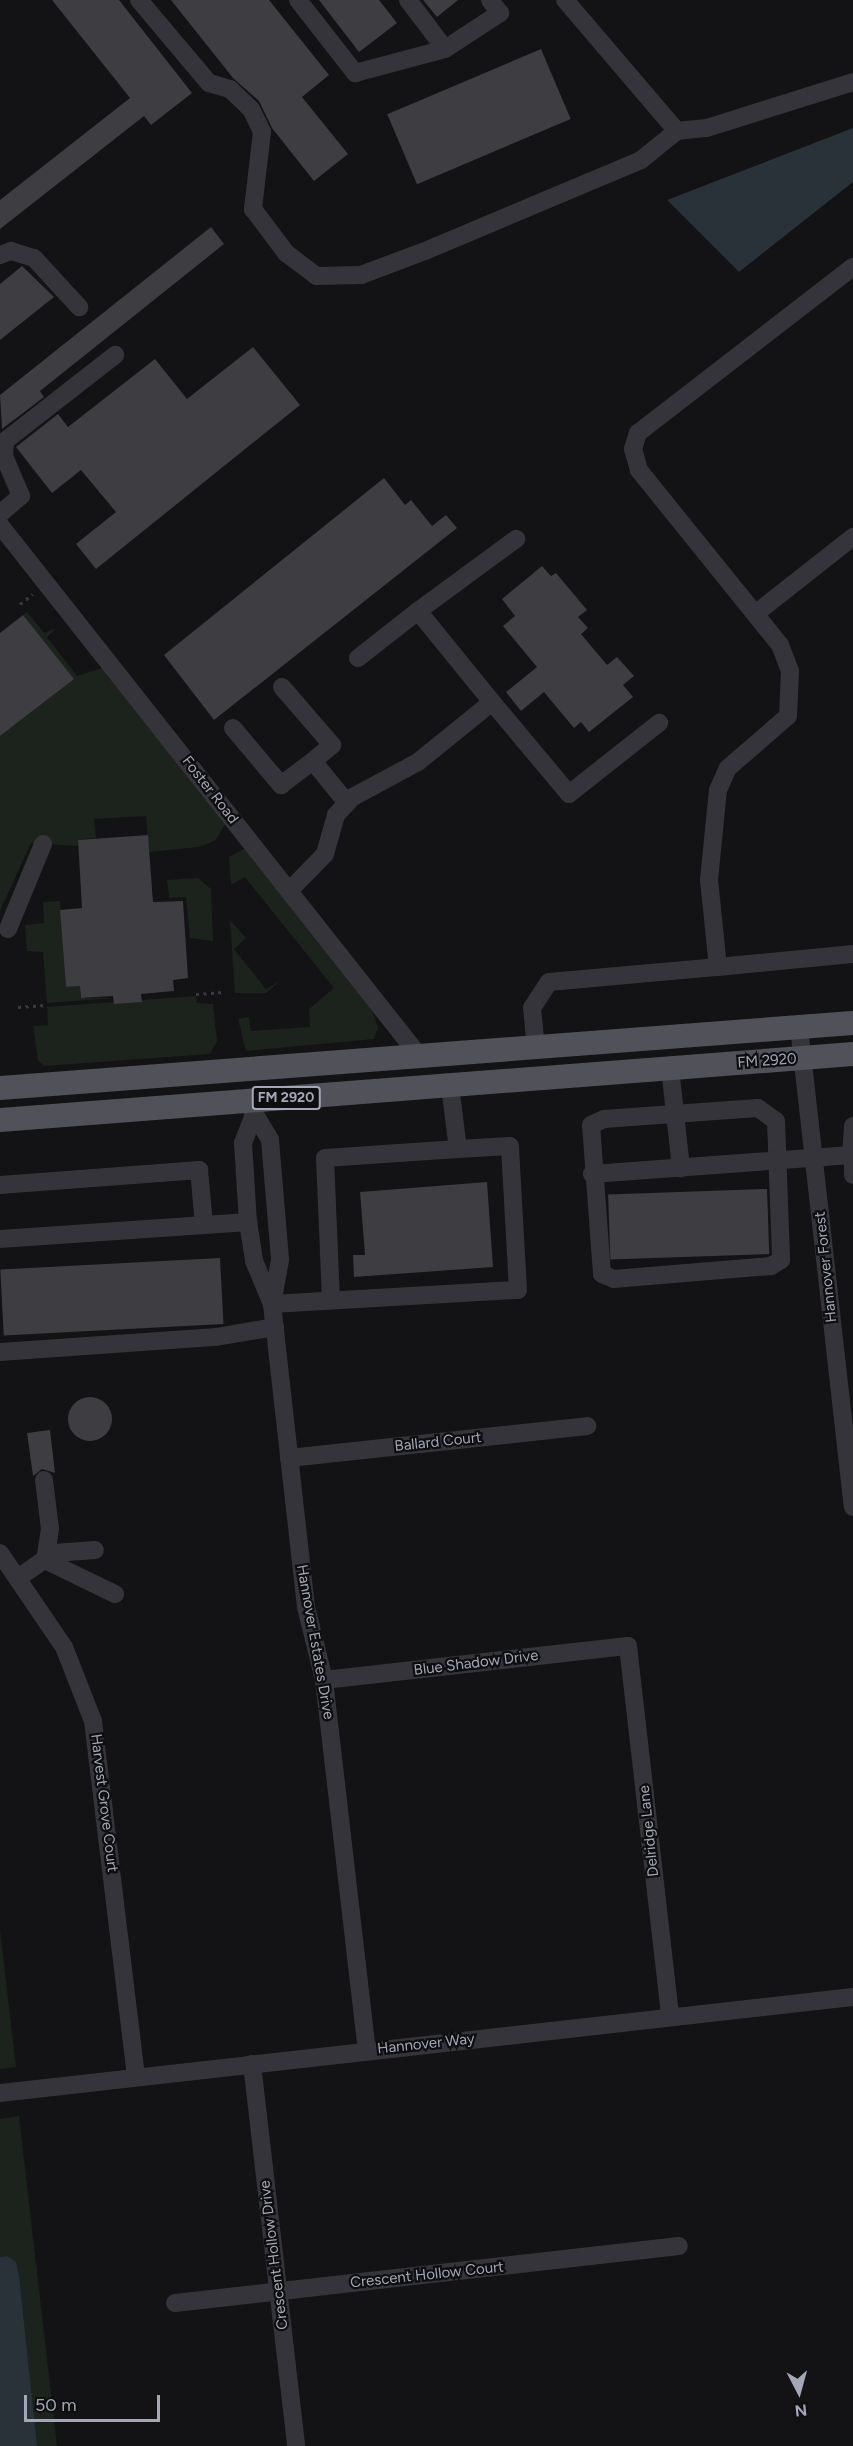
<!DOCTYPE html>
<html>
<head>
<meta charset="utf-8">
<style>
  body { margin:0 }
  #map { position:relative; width:853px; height:2446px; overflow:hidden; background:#131315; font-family:Figtree,sans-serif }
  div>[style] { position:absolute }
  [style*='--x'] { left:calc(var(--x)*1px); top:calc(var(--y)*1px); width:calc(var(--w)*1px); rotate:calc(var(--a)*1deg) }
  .green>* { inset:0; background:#1b231c }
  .water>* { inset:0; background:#293139 }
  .building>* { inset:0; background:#3d3d42; transform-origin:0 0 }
  .round { border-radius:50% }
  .path>* { height:3px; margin-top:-1.5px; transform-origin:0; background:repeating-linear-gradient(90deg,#3a3b41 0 3px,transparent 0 7.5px) }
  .minor>* { height:18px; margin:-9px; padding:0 9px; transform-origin:9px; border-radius:9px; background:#34343a }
  .major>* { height:24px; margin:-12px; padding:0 12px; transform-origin:12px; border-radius:12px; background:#505159 }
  span { translate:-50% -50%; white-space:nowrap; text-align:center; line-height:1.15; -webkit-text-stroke:4.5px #0e0e10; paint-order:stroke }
  .shield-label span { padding:2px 4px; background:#0e0e10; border:2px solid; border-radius:4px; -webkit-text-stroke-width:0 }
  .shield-label { font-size:14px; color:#a4a8b6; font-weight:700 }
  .street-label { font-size:15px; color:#a4a8b6 }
  .north { position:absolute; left:769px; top:2362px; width:60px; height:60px; -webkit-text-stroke:4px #0e0e10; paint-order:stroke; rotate:174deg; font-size:16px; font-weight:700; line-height:24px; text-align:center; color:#a4a8b6 }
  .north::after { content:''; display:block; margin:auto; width:21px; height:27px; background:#a4a8b6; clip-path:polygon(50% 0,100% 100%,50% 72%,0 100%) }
  .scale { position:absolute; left:24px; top:2395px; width:136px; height:27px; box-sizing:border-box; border:3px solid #a4a8b6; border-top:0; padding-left:8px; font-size:18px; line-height:21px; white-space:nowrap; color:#a4a8b6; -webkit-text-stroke:4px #0e0e10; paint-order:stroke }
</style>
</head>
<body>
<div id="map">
  <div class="green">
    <div style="clip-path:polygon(27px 612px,44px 633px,56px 628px,47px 637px,77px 676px,102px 668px,225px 824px,216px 840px,199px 847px,149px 852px,146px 816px,94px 819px,96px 838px,78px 840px,78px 846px,31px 843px,0 911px,0 736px,73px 679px,23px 615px)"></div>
    <div style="clip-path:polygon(246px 848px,371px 1007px,378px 1028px,374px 1039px,246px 1051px,238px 1019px,249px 1017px,251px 1031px,310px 1027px,309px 1009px,334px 988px,245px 877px,231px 885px,229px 857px)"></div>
    <div style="clip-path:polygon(198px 878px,211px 889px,213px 941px,190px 938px,186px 897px,169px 898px,167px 880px)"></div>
    <div style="clip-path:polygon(60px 901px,66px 987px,80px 986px,81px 998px,114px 998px,47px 1003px,43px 952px,27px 951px,25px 925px,44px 923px,43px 902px)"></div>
    <div style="clip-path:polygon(230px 920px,246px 938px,234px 949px,266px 989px,280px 981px,266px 993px,235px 993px)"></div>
    <div style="clip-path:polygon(196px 996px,197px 1003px,213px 1004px,217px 1041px,210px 1054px,44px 1066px,38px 1060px,33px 1026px,48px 1025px,47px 1007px)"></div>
    <div style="clip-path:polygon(0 1930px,16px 2067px,0 2069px)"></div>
    <div style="clip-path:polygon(19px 2116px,57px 2446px,0 2446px,0 2119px)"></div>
  </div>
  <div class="water">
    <div style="clip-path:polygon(853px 128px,853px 182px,739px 272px,667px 200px)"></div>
    <div style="clip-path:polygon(7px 2256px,16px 2262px,19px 2276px,37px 2446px,0 2446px,0 2257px)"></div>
  </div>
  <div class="building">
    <div style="clip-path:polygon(52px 0,119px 0,192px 93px,151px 125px,144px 116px,0 229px,0 200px,130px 98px)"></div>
    <div style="clip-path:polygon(171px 0,269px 0,329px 75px,302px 97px,348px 154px,314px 181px,272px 128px,259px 101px,233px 78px)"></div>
    <div style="clip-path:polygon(319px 0,379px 0,397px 23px,359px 52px)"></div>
    <div style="clip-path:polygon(423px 0,458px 0,437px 17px)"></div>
    <div style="left:541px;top:49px;width:76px;height:167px;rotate:67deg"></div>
    <div style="clip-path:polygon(211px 227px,224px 244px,40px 391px,44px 397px,2px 429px,0 395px)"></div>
    <div style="clip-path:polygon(22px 266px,54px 297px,0 340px,0 284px)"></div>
    <div style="clip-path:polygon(253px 347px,300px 405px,96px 569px,76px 544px,116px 512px,81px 470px,52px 493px,16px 447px,58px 414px,68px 427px,155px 359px,187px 399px)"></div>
    <div style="clip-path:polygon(384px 478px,405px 505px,411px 500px,432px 526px,446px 515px,457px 528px,214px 720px,164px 655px)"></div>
    <div style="clip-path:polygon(542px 566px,551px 576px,556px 573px,587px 610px,578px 617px,588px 628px,581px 634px,607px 665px,617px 657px,634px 676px,623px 685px,633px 697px,589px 732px,581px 722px,574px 728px,544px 692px,521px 711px,506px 692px,537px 667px,503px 626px,515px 616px,502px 599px)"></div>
    <div style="clip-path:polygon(23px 615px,74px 679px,0 736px,0 633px)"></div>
    <div style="clip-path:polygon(148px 835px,153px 902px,183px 901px,188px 978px,173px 980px,174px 991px,141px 994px,142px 1002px,114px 1004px,113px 996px,81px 998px,80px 986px,66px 987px,60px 910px,82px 908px,78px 840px)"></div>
    <div style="clip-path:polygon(487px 1182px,493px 1267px,354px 1277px,353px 1255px,365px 1255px,360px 1192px)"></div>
    <div style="left:767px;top:1189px;width:65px;height:159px;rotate:88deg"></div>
    <div style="left:220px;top:1258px;width:66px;height:220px;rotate:87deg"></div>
    <div class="round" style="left:68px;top:1397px;width:44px;height:44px"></div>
    <div style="clip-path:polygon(50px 1430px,55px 1473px,42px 1469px,33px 1476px,27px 1433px)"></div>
  </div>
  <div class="path">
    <div style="--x:20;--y:604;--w:16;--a:-38"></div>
    <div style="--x:196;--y:994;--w:29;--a:-4"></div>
    <div style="--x:18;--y:1007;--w:29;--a:-4"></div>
  </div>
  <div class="minor">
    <div style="--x:139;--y:0;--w:109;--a:49.9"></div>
    <div style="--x:209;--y:83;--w:22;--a:16"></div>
    <div style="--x:230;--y:89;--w:29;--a:44"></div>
    <div style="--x:251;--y:109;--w:25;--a:64"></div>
    <div style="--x:262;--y:132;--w:78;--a:96.7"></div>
    <div style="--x:253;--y:209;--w:55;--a:53.1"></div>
    <div style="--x:286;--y:253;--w:38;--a:37"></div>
    <div style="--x:316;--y:276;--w:45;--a:-1.3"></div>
    <div style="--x:361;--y:275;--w:68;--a:-20.6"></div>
    <div style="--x:425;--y:251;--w:234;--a:-22.8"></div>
    <div style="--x:641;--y:160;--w:46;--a:-38.9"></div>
    <div style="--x:298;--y:0;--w:93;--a:52"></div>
    <div style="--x:355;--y:73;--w:93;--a:-14.9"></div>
    <div style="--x:445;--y:49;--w:66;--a:-33.2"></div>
    <div style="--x:500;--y:13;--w:16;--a:-128"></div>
    <div style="--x:408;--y:0;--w:61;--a:52.9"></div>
    <div style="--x:565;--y:0;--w:172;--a:49.5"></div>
    <div style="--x:677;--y:131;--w:30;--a:-6"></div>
    <div style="--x:707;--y:128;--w:153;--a:-17.5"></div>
    <div style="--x:0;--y:255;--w:12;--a:-20"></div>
    <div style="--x:11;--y:251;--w:24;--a:17"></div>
    <div style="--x:34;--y:258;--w:67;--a:47.4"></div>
    <div style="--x:0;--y:514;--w:28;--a:-41"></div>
    <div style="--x:21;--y:496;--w:43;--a:-113"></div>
    <div style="--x:4;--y:456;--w:15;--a:-86"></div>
    <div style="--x:5;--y:441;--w:140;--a:-38"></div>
    <div style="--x:0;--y:525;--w:678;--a:51.71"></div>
    <div style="--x:755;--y:614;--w:125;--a:-38.2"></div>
    <div style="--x:358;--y:658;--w:76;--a:-38.1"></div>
    <div style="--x:282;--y:687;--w:77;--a:49.2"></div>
    <div style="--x:332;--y:745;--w:25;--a:140"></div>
    <div style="--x:492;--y:702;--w:117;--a:-129.1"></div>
    <div style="--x:418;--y:611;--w:122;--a:-36.3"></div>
    <div style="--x:233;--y:728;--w:75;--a:49.9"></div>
    <div style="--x:281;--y:785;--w:40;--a:-37"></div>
    <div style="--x:313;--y:761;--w:54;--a:51"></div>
    <div style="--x:290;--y:890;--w:50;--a:-45.8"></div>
    <div style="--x:325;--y:854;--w:41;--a:-74.2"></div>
    <div style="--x:336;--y:815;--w:25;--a:-47"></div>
    <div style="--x:353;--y:797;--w:74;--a:-28.3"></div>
    <div style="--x:418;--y:762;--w:95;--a:-39"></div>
    <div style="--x:492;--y:702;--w:120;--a:50.1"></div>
    <div style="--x:569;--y:794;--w:115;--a:-38.3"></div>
    <div style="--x:8;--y:929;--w:92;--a:-67.6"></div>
    <div style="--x:718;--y:967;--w:136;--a:-5.5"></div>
    <div style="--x:799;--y:1027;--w:483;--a:83.6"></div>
    <div style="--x:536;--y:1048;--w:40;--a:-95.7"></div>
    <div style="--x:532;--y:1008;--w:31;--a:-57"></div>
    <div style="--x:549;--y:982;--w:170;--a:-5.1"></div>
    <div style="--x:718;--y:967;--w:87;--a:-95.9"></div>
    <div style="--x:709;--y:880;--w:90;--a:-84.3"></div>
    <div style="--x:718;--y:790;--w:24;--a:-66"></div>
    <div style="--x:728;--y:768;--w:79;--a:-40.9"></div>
    <div style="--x:788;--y:716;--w:45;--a:-87.5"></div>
    <div style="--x:790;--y:671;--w:28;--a:-111"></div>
    <div style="--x:780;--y:645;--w:225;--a:-128.9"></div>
    <div style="--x:639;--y:470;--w:22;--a:-106"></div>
    <div style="--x:633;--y:449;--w:17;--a:-73"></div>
    <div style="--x:638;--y:433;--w:272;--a:-37.7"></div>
    <div style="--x:670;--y:1068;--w:101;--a:83.7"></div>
    <div style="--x:251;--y:1108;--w:37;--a:59"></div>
    <div style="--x:270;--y:1140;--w:120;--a:85.2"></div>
    <div style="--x:280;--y:1260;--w:45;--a:100.3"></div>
    <div style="--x:758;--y:1108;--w:22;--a:36"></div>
    <div style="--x:776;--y:1121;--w:139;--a:87.9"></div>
    <div style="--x:781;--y:1260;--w:12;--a:149"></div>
    <div style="--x:771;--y:1266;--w:158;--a:175.3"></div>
    <div style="--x:614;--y:1279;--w:13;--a:-157"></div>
    <div style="--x:602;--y:1274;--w:149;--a:-94.2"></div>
    <div style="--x:591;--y:1125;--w:14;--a:-25"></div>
    <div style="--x:604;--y:1119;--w:154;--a:-4.1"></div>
    <div style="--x:253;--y:1117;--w:28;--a:111"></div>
    <div style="--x:243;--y:1143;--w:79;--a:86.4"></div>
    <div style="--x:248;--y:1222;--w:39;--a:81"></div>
    <div style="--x:254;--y:1261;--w:47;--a:67.3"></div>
    <div style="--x:272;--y:1304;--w:305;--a:83.6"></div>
    <div style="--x:306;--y:1607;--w:75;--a:76.1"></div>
    <div style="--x:324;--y:1680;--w:373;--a:83.4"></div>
    <div style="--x:853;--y:1154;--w:21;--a:90"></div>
    <div style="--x:592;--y:1174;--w:260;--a:-4.2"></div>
    <div style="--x:851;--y:1155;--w:29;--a:-86"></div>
    <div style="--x:0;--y:1185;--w:200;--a:-4.3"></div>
    <div style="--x:199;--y:1170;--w:55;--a:84.8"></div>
    <div style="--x:0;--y:1239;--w:249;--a:-3.9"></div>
    <div style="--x:331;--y:1300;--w:142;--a:-92.4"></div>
    <div style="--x:325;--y:1158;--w:133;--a:-3.9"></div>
    <div style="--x:272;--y:1304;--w:246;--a:-3.3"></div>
    <div style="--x:518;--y:1290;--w:144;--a:-93.2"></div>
    <div style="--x:510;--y:1146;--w:52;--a:176.7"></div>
    <div style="--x:458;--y:1149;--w:64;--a:-97.2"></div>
    <div style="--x:0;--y:1352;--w:217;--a:-4"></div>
    <div style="--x:216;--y:1337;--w:60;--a:-9.6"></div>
    <div style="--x:289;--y:1458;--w:300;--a:-6.1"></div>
    <div style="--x:44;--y:1480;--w:49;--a:83"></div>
    <div style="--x:50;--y:1529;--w:31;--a:99"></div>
    <div style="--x:45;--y:1560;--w:78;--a:25.9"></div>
    <div style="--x:0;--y:1553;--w:114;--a:55.8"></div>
    <div style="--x:64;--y:1647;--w:79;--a:68.6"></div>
    <div style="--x:93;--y:1721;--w:359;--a:83.1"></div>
    <div style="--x:18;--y:1578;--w:44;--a:-34.8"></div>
    <div style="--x:54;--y:1553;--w:41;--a:-4.2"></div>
    <div style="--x:324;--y:1680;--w:306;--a:-6.4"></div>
    <div style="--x:628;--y:1646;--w:373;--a:83.5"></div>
    <div style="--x:252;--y:2064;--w:385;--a:83.4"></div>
    <div style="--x:0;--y:2093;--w:858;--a:-6.42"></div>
    <div style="--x:175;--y:2303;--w:507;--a:-6.45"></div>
  </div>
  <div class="major">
    <div style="--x:0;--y:1088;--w:855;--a:-4.36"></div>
    <div style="--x:0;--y:1120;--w:856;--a:-4.42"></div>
  </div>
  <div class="shield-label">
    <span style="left:286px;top:1098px">FM 2920</span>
  </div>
  <div class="street-label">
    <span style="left:210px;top:790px;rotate:52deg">Foster Road</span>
    <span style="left:767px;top:1061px;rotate:-4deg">FM 2920</span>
    <span style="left:826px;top:1267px;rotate:-96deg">Hannover Forest</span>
    <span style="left:438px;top:1442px;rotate:-6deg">Ballard Court</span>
    <span style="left:315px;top:1642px;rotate:80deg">Hannover Estates Drive</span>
    <span style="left:476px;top:1663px;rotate:-7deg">Blue Shadow Drive</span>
    <span style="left:104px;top:1803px;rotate:83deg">Harvest Grove Court</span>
    <span style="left:649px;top:1831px;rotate:-96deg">Delridge Lane</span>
    <span style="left:426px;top:2044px;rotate:-6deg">Hannover Way</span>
    <span style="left:274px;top:2255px;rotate:-97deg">Crescent Hollow Drive</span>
    <span style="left:427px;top:2275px;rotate:-6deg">Crescent Hollow Court</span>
  </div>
  <div class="north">N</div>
  <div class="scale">50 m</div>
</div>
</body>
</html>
